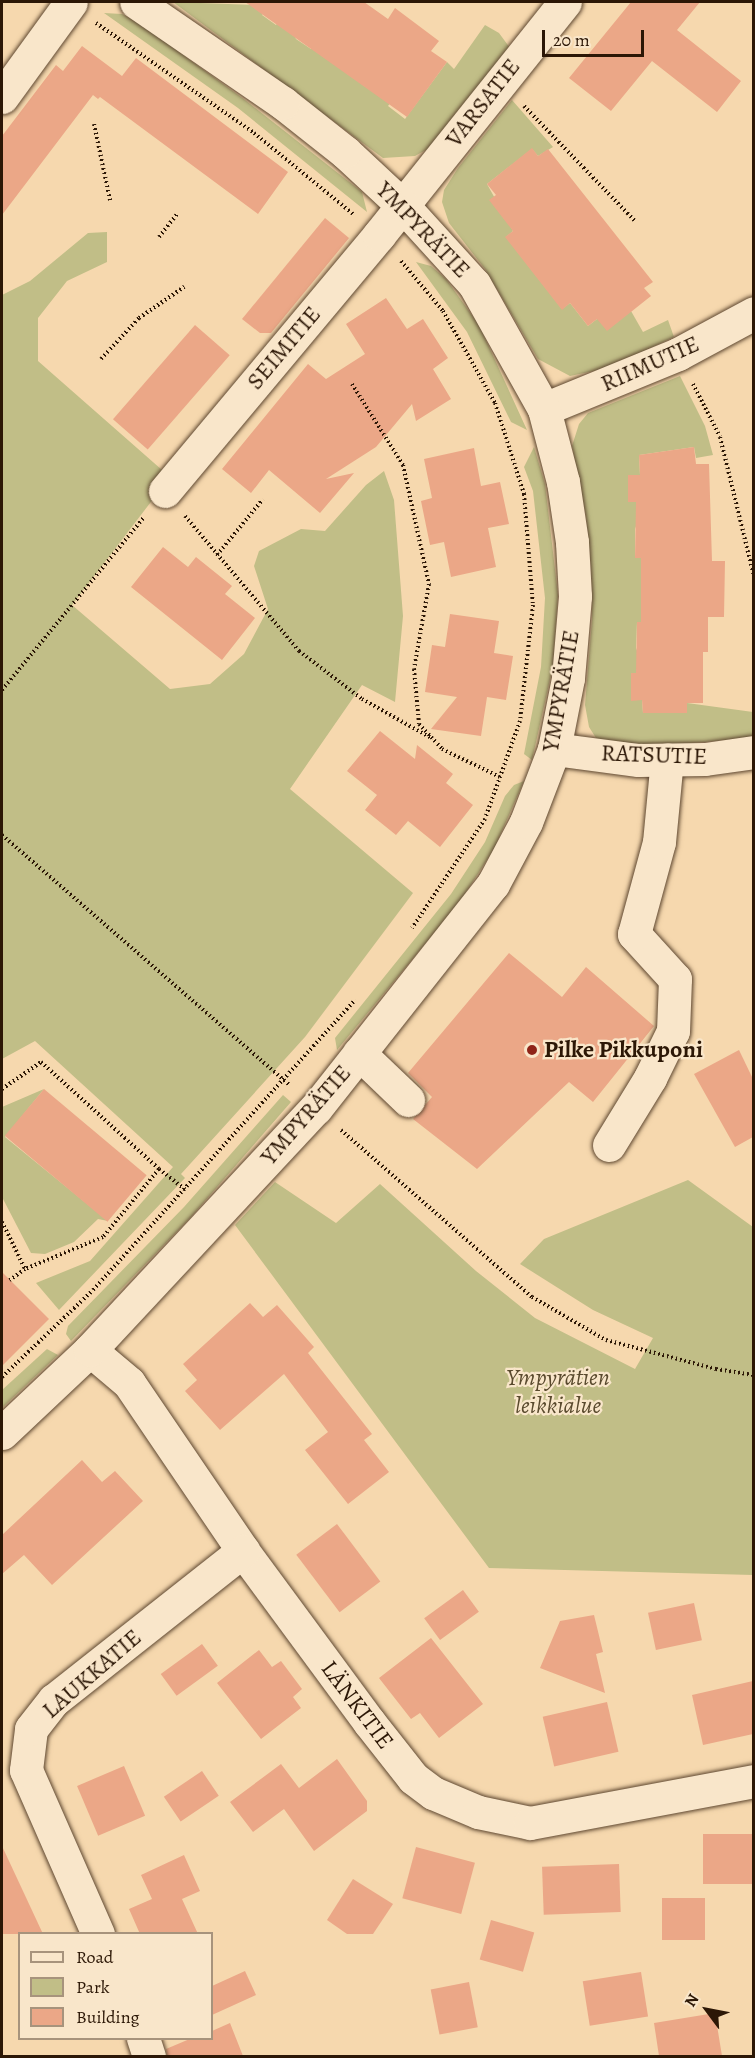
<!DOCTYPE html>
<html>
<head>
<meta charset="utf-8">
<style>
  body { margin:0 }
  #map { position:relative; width:755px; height:2058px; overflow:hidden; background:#f6d8ae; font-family:Alegreya,serif }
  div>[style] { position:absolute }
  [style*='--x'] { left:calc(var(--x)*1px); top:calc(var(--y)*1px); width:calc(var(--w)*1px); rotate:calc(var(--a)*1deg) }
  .green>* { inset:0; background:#c1be87 }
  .building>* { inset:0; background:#eba787; transform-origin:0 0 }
  .path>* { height:4px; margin-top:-2px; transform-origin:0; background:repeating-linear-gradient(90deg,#2c1706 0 1.5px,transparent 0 4.5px) }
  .roads { filter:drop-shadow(0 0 2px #5e4730) drop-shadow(0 0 2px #5e4730) }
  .minor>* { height:33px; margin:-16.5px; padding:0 16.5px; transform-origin:16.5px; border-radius:16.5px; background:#f9e6ca }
  .dots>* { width:16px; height:16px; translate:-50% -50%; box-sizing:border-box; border:3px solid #f9e6ca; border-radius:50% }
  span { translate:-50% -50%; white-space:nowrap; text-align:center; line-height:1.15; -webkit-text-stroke:4.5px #f9e6ca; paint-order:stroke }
  .street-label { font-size:24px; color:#2c1706 }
  .poi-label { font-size:24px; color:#2c1706; font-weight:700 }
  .left { translate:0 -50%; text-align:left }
  .park-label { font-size:24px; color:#59492d; font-style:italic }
  .frame { position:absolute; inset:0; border:3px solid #2c1706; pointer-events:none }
  .legend { position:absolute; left:18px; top:1932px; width:195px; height:108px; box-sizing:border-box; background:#f9e6ca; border:2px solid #a7937c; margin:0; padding:8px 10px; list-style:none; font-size:18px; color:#2c1706 }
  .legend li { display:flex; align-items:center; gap:12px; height:30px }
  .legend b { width:30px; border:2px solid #a7937c }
  .north { position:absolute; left:677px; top:1980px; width:60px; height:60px; -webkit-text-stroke:4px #f9e6ca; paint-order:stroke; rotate:302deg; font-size:16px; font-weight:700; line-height:24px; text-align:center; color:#2c1706 }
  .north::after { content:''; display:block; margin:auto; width:21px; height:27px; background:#2c1706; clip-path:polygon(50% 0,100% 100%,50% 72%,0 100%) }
  .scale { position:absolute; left:542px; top:30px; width:102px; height:27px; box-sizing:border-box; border:3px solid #2c1706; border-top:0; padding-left:8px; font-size:18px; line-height:21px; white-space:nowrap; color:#2c1706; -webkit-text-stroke:4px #f9e6ca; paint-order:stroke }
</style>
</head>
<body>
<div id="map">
  <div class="green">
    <div style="clip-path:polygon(173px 2px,255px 5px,265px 2px,269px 5px,262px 15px,276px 25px,284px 13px,296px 39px,311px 49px,317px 41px,396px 95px,388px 106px,405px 119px,447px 62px,454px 69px,485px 25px,499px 33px,510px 48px,433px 146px,415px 156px,383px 158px)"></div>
    <div style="clip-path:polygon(104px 13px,122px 14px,142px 25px,245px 100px,362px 192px,367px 212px,238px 108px)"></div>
    <div style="clip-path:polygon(512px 100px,553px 147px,538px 156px,532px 149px,487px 184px,513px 231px,506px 237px,562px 309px,570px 303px,588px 326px,597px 319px,631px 311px,643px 332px,668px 320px,674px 337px,608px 368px,570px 376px,538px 359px,485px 269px,449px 223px,442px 202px,444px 190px,458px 168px)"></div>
    <div style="clip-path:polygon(107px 232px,107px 262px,67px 281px,38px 318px,38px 361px,170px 477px,72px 605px,170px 689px,210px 684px,244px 654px,268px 609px,254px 566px,259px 551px,301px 529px,325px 531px,366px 485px,384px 471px,394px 500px,403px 616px,395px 702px,362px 685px,290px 789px,413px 893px,305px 1037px,181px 1174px,185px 1178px,59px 1310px,36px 1283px,90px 1261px,173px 1167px,35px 1041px,2px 1059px,2px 295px,30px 281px,88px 233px)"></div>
    <div style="clip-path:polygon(416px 262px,431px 266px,446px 279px,479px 325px,527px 430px,511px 422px,467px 332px)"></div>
    <div style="clip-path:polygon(680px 376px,705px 426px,713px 455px,696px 458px,694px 447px,639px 455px,640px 475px,628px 476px,628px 502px,645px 502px,635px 529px,635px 558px,651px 558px,641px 567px,641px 609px,652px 622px,637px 622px,636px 648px,646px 673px,631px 673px,631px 700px,642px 700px,643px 713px,687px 713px,687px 703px,753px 712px,753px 738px,616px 749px,596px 738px,589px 727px,585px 705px,592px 620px,591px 568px,586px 516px,572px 446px,579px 424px,588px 413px)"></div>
    <div style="clip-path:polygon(534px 447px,545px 484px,558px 595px,553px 666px,532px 760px,524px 754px,541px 667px,545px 598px,533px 491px,524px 467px)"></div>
    <div style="clip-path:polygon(524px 781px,494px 849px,459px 903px,337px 1050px,335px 1038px,451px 894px,485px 842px,505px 796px,514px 785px)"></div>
    <div style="clip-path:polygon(44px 1089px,5px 1137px,108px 1221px,98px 1219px,74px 1242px,45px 1254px,31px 1253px,2px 1197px,2px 1107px)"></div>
    <div style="clip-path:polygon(283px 1095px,291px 1102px,191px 1217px,71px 1341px,66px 1334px,68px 1326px,184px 1207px)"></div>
    <div style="clip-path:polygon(688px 1180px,753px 1227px,753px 1575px,489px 1568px,235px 1225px,275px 1182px,336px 1223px,380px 1184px,476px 1271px,535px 1318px,635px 1369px,653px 1338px,593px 1310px,520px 1264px,544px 1239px)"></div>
    <div style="clip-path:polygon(47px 1349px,58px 1355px,2px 1408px,2px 1390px)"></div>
  </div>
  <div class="building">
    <div style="clip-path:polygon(245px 2px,364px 2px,388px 19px,395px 8px,439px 41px,431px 51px,447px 62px,407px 117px)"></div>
    <div style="clip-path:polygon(631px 2px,700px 2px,677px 30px,741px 81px,717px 112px,652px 61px,611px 111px,569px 78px)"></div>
    <div style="clip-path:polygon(82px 46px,122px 76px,136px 58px,288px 172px,258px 214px,100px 97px,98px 99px,93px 95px,2px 215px,2px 136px,56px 65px,63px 71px)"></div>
    <div style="clip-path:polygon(532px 148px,538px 156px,548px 149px,653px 282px,644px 288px,651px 296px,607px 331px,597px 319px,588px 326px,570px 303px,562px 310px,505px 237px,513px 231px,489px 200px,496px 195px,487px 184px)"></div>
    <div style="clip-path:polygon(325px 218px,349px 238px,271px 333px,260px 333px,242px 319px)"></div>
    <div style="clip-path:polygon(386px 298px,407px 329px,423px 319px,448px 358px,433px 369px,451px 399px,416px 421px,412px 404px,376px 447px,326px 479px,354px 473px,320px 513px,269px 470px,251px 493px,222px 469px,308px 364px,326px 379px,365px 354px,346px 324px)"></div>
    <div style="left:195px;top:325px;width:46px;height:125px;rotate:41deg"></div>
    <div style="clip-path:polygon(694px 447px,696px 464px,709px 464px,712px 561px,725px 561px,724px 617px,708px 617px,708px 652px,703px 652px,703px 703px,687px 703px,687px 713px,643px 713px,642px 700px,631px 701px,631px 673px,636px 673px,637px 622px,641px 622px,641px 558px,635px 558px,636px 502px,628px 502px,628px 475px,640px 475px,639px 455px)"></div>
    <div style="clip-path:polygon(474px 448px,481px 486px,500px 482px,509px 524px,488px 528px,496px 567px,451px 577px,444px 542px,430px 545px,421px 501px,432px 498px,424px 459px)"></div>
    <div style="clip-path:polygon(163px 547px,188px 567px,196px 557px,232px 586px,225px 594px,255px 618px,222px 660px,131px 587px)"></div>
    <div style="clip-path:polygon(450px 614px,499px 621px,494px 653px,513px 656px,506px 700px,487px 697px,481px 736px,431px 729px,457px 697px,425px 692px,432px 645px,445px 647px)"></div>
    <div style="clip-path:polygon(380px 731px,415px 759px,417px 745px,453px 774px,446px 783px,473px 805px,440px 847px,408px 821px,396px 835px,365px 810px,377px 795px,347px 771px)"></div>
    <div style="clip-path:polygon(509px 953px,562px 997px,586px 967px,654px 1026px,593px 1102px,569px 1082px,477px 1169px,413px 1119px,432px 1097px,408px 1073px)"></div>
    <div style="clip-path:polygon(739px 1050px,753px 1079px,753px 1137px,735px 1147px,694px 1074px)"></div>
    <div style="left:44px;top:1089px;width:134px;height:61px;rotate:40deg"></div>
    <div style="clip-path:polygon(2px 1272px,49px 1319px,2px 1366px)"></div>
    <div style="clip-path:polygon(250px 1303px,263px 1317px,277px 1305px,314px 1347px,308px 1353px,372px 1434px,364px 1440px,389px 1472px,348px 1504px,305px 1450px,328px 1432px,284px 1374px,220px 1430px,185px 1391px,197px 1380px,183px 1364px)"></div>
    <div style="clip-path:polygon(82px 1460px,102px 1482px,115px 1471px,143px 1501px,52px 1585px,24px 1555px,2px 1574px,2px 1535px)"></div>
    <div style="left:337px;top:1524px;width:72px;height:51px;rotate:53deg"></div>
    <div style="left:463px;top:1590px;width:27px;height:48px;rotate:54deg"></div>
    <div style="left:694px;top:1603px;width:38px;height:47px;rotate:78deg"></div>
    <div style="clip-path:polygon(594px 1615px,603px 1652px,596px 1654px,605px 1693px,540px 1668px,560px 1621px)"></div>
    <div style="clip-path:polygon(431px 1638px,483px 1704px,439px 1738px,420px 1713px,411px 1719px,379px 1678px)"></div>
    <div style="left:202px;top:1644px;width:27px;height:51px;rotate:54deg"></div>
    <div style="clip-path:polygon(259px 1650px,272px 1667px,281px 1661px,302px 1689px,293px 1697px,301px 1708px,261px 1739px,217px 1683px)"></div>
    <div style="clip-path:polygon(753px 1681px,753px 1734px,703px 1745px,692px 1695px)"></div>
    <div style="left:607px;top:1702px;width:51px;height:66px;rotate:77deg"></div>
    <div style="clip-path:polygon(337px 1759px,367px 1801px,367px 1811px,314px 1851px,284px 1809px,253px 1832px,230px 1802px,281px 1764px,299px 1788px)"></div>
    <div style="left:124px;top:1766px;width:54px;height:51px;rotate:67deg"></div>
    <div style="left:202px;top:1771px;width:30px;height:46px;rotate:56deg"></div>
    <div style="left:753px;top:1834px;width:50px;height:50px;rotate:90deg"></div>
    <div style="clip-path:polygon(2px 1846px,43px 1934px,2px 1934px)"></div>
    <div style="left:416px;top:1847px;width:61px;height:53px;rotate:15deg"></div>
    <div style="clip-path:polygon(184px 1855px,200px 1891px,182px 1899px,198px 1934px,140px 1934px,129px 1909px,152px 1899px,141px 1875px)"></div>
    <div style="left:619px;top:1864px;width:48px;height:77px;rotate:88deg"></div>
    <div style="clip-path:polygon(353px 1879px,393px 1904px,373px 1934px,347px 1934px,327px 1920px)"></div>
    <div style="left:662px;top:1898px;width:43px;height:42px"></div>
    <div style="left:491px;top:1920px;width:45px;height:41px;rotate:16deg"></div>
    <div style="clip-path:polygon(245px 1971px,256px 1995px,212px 2015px,212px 1986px)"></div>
    <div style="left:641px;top:1972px;width:45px;height:59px;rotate:81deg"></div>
    <div style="left:469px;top:1982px;width:46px;height:39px;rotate:79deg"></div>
    <div style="clip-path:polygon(715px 2013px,722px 2056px,659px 2056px,654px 2023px)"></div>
    <div style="clip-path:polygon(230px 2023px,243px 2056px,167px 2056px,166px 2049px,192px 2038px,212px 2038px,212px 2031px)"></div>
  </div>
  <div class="path">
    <div style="--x:96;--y:23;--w:193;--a:34.8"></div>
    <div style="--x:254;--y:133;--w:128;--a:39.3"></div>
    <div style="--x:524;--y:106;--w:161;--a:46"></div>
    <div style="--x:94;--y:124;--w:78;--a:78.1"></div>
    <div style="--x:159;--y:237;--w:29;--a:-52"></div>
    <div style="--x:401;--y:261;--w:65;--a:50"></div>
    <div style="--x:443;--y:311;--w:106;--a:60.5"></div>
    <div style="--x:495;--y:403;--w:96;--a:72.3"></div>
    <div style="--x:524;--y:494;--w:111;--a:85.4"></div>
    <div style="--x:533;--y:605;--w:117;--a:96.4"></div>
    <div style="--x:520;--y:721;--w:104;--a:109.7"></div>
    <div style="--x:485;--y:819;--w:131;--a:123.8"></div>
    <div style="--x:101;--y:359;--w:56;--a:-47.2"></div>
    <div style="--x:139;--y:318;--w:55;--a:-34.6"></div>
    <div style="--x:352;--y:384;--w:96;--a:57.8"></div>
    <div style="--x:403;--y:465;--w:122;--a:77.7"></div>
    <div style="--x:429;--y:584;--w:86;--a:100"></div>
    <div style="--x:414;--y:669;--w:55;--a:84.8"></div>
    <div style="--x:419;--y:724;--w:34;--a:47"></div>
    <div style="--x:442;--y:749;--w:64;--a:25.8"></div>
    <div style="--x:693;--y:384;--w:59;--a:63"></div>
    <div style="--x:720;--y:437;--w:144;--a:76.3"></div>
    <div style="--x:185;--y:516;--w:177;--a:49.8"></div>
    <div style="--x:299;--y:651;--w:79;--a:37.3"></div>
    <div style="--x:362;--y:699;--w:81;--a:29.4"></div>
    <div style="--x:217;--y:555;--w:72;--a:-50.6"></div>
    <div style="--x:2;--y:690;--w:224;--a:-50.6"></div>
    <div style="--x:2;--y:835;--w:381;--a:41"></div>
    <div style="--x:2;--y:1089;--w:47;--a:-34.7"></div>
    <div style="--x:41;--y:1062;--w:159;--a:42.2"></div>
    <div style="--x:159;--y:1169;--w:88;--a:129.5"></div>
    <div style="--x:103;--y:1237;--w:84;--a:157.7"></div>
    <div style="--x:341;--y:1130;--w:254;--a:41.2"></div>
    <div style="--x:532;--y:1297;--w:86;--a:30.2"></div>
    <div style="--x:606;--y:1340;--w:114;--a:14.8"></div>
    <div style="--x:716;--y:1369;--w:38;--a:9"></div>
    <div style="--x:159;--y:1169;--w:33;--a:38"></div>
    <div style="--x:2;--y:1222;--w:52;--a:63.9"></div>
    <div style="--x:25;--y:1269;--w:19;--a:144"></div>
    <div style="--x:2;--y:1377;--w:126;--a:-43.7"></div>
    <div style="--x:93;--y:1290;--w:391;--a:-47.9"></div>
  </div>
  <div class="roads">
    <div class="minor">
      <div style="--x:2;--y:97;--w:117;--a:-54"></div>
      <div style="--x:544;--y:409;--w:145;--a:-22.3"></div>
      <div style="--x:678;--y:354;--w:86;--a:-28.3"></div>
      <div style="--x:165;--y:491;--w:334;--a:-50.1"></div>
      <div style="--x:379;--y:235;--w:298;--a:-51.4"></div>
      <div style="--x:554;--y:749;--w:85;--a:7.5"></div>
      <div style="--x:638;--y:760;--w:67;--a:-0.9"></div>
      <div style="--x:705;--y:759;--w:49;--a:-8.1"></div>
      <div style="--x:359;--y:1053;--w:68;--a:43.8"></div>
      <div style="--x:609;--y:1145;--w:79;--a:-58.5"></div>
      <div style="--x:650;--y:1078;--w:52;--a:-63.9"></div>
      <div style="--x:673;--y:1031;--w:52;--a:-87.8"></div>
      <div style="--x:675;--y:979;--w:61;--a:-132.3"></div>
      <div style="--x:634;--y:934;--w:95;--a:-74.8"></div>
      <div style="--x:659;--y:842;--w:83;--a:-84.5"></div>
      <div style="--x:90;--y:1350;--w:51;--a:40.2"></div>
      <div style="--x:129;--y:1383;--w:203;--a:55.8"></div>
      <div style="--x:243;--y:1551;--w:212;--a:53.6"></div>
      <div style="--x:369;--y:1722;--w:71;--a:51.8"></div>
      <div style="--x:413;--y:1778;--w:25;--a:37"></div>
      <div style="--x:433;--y:1793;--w:49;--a:22.9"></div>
      <div style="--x:478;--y:1812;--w:53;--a:11.9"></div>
      <div style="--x:530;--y:1823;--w:228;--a:-10.6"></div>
      <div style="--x:2;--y:1433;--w:121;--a:-43.3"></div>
      <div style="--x:90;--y:1350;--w:331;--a:-47"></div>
      <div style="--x:316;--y:1108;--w:285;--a:-51.7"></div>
      <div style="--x:493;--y:884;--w:70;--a:-62"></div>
      <div style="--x:526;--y:822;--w:78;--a:-69"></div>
      <div style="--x:554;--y:749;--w:72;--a:-78.8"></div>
      <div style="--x:568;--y:678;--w:82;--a:-85.1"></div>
      <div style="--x:575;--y:596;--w:54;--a:-93.2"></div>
      <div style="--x:572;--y:542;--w:61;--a:-98.5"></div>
      <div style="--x:563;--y:482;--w:75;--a:-104.6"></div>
      <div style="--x:544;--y:409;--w:143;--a:-119.2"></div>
      <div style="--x:474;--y:284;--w:107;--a:-132.3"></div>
      <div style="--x:402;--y:205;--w:78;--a:-137.1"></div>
      <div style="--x:345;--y:152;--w:79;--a:-141.7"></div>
      <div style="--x:283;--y:103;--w:178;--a:-145.5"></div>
      <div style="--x:98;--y:1934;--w:179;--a:-113.7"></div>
      <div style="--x:26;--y:1770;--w:41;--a:-83"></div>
      <div style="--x:31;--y:1729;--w:37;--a:-52"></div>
      <div style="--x:54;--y:1700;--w:241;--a:-38.3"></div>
      <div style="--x:143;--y:2038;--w:19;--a:72"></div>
    </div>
  </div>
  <div class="dots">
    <div style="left:532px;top:1050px;background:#8f2418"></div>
  </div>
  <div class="street-label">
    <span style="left:483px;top:103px;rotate:-52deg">VARSATIE</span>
    <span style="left:423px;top:230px;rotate:46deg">YMPYRÄTIE</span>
    <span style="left:284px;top:348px;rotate:-50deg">SEIMITIE</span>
    <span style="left:650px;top:364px;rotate:-24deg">RIIMUTIE</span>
    <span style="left:561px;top:691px;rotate:-80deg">YMPYRÄTIE</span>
    <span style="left:654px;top:755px;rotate:2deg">RATSUTIE</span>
    <span style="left:306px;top:1115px;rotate:-49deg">YMPYRÄTIE</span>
    <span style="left:92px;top:1674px;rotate:-41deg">LAUKKATIE</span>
    <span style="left:357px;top:1705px;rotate:53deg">LÄNKITIE</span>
  </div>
  <div class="poi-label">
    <span class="left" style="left:544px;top:1050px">Pilke Pikkuponi</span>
  </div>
  <div class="park-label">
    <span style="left:558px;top:1392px">Ympyrätien<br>leikkialue</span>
  </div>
  <div class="frame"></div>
  <ul class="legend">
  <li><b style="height:8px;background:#f9e6ca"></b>Road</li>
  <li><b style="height:16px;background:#c1be87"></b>Park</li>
  <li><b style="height:16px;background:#eba787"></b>Building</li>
  </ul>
  <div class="north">N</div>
  <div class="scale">20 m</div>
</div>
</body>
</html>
